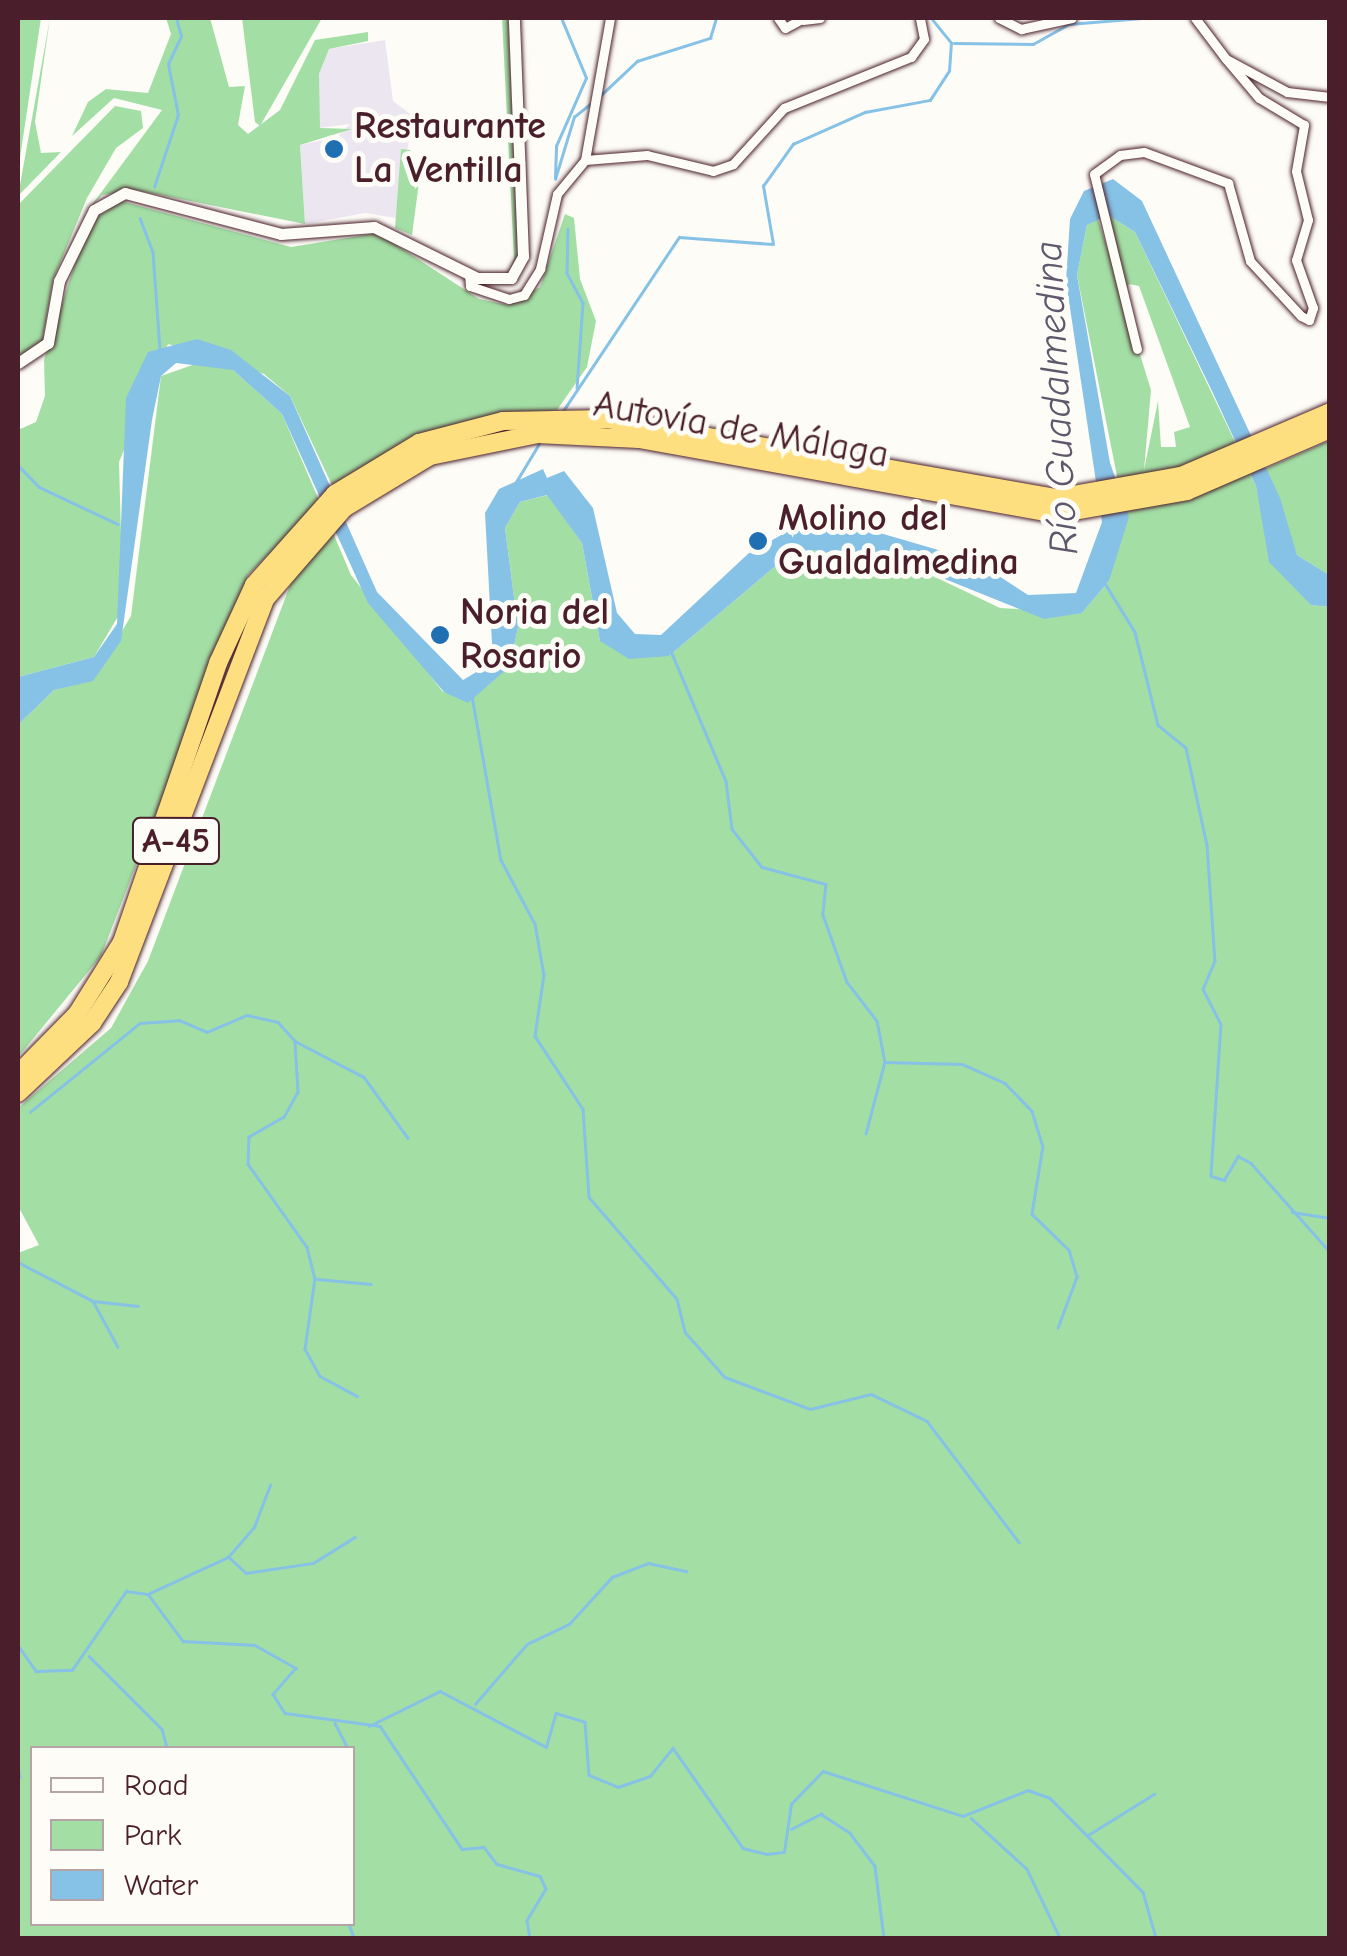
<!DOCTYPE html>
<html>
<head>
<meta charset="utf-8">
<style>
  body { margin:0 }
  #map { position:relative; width:1347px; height:1956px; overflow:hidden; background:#fdfcf7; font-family:"Comic Neue",sans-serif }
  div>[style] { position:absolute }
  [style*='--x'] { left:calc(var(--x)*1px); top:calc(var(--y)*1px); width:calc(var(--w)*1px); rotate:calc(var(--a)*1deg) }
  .built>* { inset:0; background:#ece6f1 }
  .green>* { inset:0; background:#a3dfa5 }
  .water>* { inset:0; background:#86c1e6 }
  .stream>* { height:2.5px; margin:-1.25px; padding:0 1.25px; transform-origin:1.25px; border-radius:1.25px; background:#86c1e6 }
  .roads { filter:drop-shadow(0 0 2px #4a1f2b) drop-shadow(0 0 2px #4a1f2b) }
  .minor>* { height:9px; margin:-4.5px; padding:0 4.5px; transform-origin:4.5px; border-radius:4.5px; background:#fdfcf7 }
  .tertiary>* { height:11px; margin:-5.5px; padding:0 5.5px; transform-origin:5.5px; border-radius:5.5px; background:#fdfcf7 }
  .motorway>* { height:18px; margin:-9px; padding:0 9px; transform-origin:9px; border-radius:9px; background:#fedf80 }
  .dots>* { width:28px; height:28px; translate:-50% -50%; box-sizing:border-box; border:5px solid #fdfcf7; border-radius:50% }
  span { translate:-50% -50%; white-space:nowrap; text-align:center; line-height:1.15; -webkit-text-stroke:10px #fdfcf7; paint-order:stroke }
  .shield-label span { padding:2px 8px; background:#fdfcf7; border:2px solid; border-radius:8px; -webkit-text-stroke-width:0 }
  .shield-label { font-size:35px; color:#4a1f2b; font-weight:700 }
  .poi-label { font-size:38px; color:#4a1f2b; font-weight:700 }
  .left { translate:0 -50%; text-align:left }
  .street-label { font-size:38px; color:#4a1f2b }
  .water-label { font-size:40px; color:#5f586c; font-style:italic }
  .frame { position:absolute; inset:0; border:20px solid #4a1f2b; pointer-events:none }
  .legend { position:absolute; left:30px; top:1746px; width:325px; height:180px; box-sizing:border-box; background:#fdfcf7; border:2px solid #b5a4a5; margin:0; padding:12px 18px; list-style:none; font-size:30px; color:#4a1f2b }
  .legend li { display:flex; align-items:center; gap:20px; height:50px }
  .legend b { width:50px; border:2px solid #b5a4a5 }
</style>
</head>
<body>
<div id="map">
  <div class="built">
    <div style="clip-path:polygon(385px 40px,393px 101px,413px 116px,396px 218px,365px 213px,305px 224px,300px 145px,337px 137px,350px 124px,319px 128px,319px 74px,329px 49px)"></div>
  </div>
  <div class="green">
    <div style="clip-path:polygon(18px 18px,41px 18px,18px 171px)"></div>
    <div style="clip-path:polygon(50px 18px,35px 122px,41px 153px,61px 152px,18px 196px)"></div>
    <div style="clip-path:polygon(166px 18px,210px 18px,229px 87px,245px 86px,238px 125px,248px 134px,280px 110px,315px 40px,368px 32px,368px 41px,329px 49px,319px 74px,320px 128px,352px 129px,300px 145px,305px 224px,136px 190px,102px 195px,89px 209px,162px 110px,114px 98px,72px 136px,88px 102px,106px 89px,148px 93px,171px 34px)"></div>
    <div style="clip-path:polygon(242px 18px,322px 18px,260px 126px,255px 122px)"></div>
    <div style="clip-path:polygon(502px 18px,508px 19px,518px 257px,507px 275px,514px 259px)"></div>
    <div style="clip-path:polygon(115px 106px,141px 111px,143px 128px,116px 148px,87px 198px,53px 280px,42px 343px,18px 358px,18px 205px)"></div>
    <div style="clip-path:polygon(401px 149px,410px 150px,419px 182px,412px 235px,395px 228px)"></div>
    <div style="clip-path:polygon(121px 201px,291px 247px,378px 233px,479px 299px,508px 305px,540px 287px,565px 214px,574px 218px,580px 279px,596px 321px,587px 367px,557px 410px,442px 428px,332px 485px,290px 396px,264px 374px,168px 344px,119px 462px,123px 608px,94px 657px,18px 677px,18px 430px,36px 422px,45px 396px,44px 360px,78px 254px,96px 218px)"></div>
    <div style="clip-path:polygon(evenodd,1108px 215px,1135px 232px,1256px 486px,1263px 521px,1311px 605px,1329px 607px,1329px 1938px,18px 1938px,18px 1253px,39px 1245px,18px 1206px,18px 1108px,111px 1028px,148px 961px,297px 567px,274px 549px,248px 575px,101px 956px,18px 1057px,18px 725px,54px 690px,93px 680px,131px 616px,161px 376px,207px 360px,233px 370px,282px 414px,351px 575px,443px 692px,509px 667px,518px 628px,505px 528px,520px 502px,548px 495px,582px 543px,600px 641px,669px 656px,779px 563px,813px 550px,910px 565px,1000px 608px,1082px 613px,1109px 581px,1119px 486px,1077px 275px,1087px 225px,1098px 219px,1151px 390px,1144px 470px,1158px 401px,1161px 447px,1176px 447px,1174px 432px,1190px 427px,1139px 286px,1129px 284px,1123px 296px,1108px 215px,32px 1748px,352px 1748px,352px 1924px,32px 1924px,32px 1748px)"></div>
    <div style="clip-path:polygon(1329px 441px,1329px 575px,1297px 555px,1265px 469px)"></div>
  </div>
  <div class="water">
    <div style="clip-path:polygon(1113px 179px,1142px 201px,1280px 498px,1297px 555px,1329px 575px,1329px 607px,1311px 605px,1269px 562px,1256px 486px,1212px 391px,1135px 232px,1108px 215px,1087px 225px,1077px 275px,1110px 463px,1129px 517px,1109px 581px,1082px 613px,1044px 619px,910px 565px,813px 550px,779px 563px,669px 656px,629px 659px,600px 641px,582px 543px,547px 495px,520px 502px,505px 528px,518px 628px,509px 667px,468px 703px,444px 692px,368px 603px,282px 414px,233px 370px,176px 363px,161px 376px,152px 420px,121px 641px,93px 681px,54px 690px,18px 725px,18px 677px,94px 657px,117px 624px,126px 398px,148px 352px,197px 339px,231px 350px,290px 396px,377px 592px,463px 680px,493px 662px,485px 513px,499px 489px,543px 469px,547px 478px,564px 471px,593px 508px,617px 613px,635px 634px,661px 635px,749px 553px,799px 525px,856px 526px,976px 561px,1028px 595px,1076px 593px,1102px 522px,1066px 281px,1070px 219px,1084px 191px)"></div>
  </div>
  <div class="stream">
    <div style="--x:954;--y:43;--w:79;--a:0.7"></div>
    <div style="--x:1033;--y:44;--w:41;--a:-29.1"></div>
    <div style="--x:1069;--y:24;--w:73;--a:-4.7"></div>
    <div style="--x:600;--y:96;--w:51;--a:-43.4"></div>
    <div style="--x:637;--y:61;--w:77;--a:-17.5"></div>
    <div style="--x:710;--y:38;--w:21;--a:-73"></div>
    <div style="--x:555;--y:177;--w:31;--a:-88"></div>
    <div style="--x:556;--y:146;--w:74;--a:-66.2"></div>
    <div style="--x:586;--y:78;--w:65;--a:-112.6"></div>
    <div style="--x:555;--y:179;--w:65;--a:-73"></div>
    <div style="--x:574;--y:117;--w:21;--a:-39"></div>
    <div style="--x:154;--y:187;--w:76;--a:-71.6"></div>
    <div style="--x:178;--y:115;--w:52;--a:-101.1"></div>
    <div style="--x:168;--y:64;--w:31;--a:-65"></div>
    <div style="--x:181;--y:36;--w:19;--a:-106"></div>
    <div style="--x:140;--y:218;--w:36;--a:69"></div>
    <div style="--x:153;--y:252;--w:97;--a:85.9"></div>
    <div style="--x:568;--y:229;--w:44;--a:91.3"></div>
    <div style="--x:567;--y:273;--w:34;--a:62"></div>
    <div style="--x:583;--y:303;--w:85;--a:94"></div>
    <div style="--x:563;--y:411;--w:209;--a:-56.3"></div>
    <div style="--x:679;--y:237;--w:94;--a:4.3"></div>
    <div style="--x:773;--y:244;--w:59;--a:-99.8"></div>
    <div style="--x:763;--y:186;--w:52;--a:-54.5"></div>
    <div style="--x:793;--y:144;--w:79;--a:-24"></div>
    <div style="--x:865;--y:112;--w:66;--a:-10.5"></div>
    <div style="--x:930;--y:100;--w:35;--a:-57"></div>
    <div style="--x:949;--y:71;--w:28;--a:-86"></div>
    <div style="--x:951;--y:43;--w:32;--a:-129"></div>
    <div style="--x:18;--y:465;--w:30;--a:46"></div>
    <div style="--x:39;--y:487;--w:87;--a:25.1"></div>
    <div style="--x:516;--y:482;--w:47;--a:-59"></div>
    <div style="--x:1106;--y:585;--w:55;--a:58.3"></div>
    <div style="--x:1135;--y:632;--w:96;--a:76.1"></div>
    <div style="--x:1158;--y:725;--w:36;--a:39"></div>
    <div style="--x:1186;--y:748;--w:99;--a:77.8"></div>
    <div style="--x:1207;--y:845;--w:116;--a:86.1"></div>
    <div style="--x:1215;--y:961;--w:30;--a:113"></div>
    <div style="--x:1203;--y:989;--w:39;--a:63"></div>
    <div style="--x:1221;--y:1024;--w:152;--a:93.8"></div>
    <div style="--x:1211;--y:1176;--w:14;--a:17"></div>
    <div style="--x:1224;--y:1180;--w:28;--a:-60"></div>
    <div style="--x:1238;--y:1156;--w:15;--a:28"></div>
    <div style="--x:1251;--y:1163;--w:119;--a:48.4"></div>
    <div style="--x:671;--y:651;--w:141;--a:67.1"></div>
    <div style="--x:726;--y:781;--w:48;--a:82.9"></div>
    <div style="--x:732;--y:829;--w:48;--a:51.7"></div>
    <div style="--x:762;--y:867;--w:66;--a:14.9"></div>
    <div style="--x:826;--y:884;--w:31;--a:96"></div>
    <div style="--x:823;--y:915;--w:71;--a:70.3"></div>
    <div style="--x:847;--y:982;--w:49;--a:52.4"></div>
    <div style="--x:877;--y:1021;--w:42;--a:79"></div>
    <div style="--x:885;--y:1062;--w:74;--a:104.8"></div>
    <div style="--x:472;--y:696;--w:167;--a:80"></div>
    <div style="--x:501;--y:860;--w:72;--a:62"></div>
    <div style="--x:535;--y:924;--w:52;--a:80"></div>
    <div style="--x:544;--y:975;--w:62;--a:98.4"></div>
    <div style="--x:535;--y:1036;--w:87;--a:56.7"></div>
    <div style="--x:583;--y:1109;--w:88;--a:86.1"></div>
    <div style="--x:589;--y:1197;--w:135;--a:49.2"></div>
    <div style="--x:677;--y:1299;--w:34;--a:76"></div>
    <div style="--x:685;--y:1332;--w:60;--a:48.4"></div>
    <div style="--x:725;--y:1377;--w:91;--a:20.6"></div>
    <div style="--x:810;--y:1409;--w:63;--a:-13.8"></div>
    <div style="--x:871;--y:1394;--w:62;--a:25.7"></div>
    <div style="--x:927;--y:1421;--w:152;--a:52.8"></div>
    <div style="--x:295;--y:1041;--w:78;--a:27.6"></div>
    <div style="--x:364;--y:1077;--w:75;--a:54.2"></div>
    <div style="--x:885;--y:1062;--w:77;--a:1.5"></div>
    <div style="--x:962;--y:1064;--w:47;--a:23.8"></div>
    <div style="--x:1005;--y:1083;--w:39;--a:46"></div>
    <div style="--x:1032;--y:1111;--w:37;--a:73"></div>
    <div style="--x:1043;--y:1146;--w:69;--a:99.2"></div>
    <div style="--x:1032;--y:1214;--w:52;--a:44.2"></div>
    <div style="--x:1069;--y:1250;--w:28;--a:73"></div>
    <div style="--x:1077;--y:1277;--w:54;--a:110.4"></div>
    <div style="--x:30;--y:1112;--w:141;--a:-39"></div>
    <div style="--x:140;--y:1023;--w:39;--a:-4"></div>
    <div style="--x:179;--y:1020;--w:30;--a:23"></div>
    <div style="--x:207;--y:1032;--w:43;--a:-23"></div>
    <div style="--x:247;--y:1015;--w:32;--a:13"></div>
    <div style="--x:278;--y:1022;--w:25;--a:48"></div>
    <div style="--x:295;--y:1041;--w:51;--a:86.6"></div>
    <div style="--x:298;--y:1092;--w:29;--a:119"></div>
    <div style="--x:284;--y:1117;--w:40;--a:150.3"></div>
    <div style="--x:249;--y:1137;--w:27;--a:92"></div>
    <div style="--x:248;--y:1164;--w:102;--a:54.6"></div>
    <div style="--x:307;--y:1247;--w:32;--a:76"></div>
    <div style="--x:315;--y:1278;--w:72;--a:98"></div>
    <div style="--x:305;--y:1349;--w:31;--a:61"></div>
    <div style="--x:320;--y:1376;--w:42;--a:28.4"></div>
    <div style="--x:1292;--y:1212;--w:38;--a:9"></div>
    <div style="--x:18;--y:1262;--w:85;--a:27.5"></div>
    <div style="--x:93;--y:1301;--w:45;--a:6.3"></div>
    <div style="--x:317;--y:1279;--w:54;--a:5.3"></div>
    <div style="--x:93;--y:1301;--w:52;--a:61.5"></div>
    <div style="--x:230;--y:1558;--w:22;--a:43"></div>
    <div style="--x:246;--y:1573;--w:68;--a:-8.5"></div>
    <div style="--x:313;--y:1563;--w:49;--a:-31.8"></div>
    <div style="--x:148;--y:1594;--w:88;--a:-24.8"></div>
    <div style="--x:228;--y:1557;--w:40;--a:-49"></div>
    <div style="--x:254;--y:1527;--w:45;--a:-69.1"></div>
    <div style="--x:18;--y:1645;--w:32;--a:55"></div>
    <div style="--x:36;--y:1671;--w:36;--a:-2"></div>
    <div style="--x:72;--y:1670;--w:96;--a:-55.6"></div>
    <div style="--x:126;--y:1591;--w:22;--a:8"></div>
    <div style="--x:148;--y:1594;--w:59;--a:53.3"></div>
    <div style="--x:183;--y:1641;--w:72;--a:3.2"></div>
    <div style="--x:255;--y:1645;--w:47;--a:29.3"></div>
    <div style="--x:296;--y:1668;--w:35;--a:131"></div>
    <div style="--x:273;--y:1694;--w:22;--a:58"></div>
    <div style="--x:285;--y:1713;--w:96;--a:7.8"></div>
    <div style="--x:380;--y:1726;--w:148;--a:56.3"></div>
    <div style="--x:462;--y:1849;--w:22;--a:-5"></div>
    <div style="--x:484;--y:1847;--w:21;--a:53"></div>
    <div style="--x:497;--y:1864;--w:45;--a:15.6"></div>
    <div style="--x:540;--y:1876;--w:14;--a:65"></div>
    <div style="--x:546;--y:1889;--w:37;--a:121"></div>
    <div style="--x:527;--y:1921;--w:17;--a:80"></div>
    <div style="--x:89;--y:1656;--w:103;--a:45"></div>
    <div style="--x:162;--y:1729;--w:20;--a:75"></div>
    <div style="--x:475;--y:1704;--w:79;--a:-49.1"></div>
    <div style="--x:527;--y:1644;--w:47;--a:-25.5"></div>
    <div style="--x:569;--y:1624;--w:64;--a:-47.5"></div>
    <div style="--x:612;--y:1577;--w:39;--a:-21"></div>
    <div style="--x:648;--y:1563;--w:39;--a:12"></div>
    <div style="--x:335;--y:1723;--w:28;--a:63"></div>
    <div style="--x:369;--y:1726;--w:79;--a:-26.2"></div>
    <div style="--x:440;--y:1691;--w:120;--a:27.8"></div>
    <div style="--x:546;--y:1747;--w:35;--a:-74"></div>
    <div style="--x:556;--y:1713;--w:30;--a:17"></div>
    <div style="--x:585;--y:1722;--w:53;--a:85.7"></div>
    <div style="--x:589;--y:1775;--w:31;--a:22"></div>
    <div style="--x:618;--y:1787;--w:34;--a:-19"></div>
    <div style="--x:650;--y:1776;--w:36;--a:-51"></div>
    <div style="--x:673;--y:1748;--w:122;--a:55"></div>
    <div style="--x:743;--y:1848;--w:25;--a:14"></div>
    <div style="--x:767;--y:1854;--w:17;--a:-7"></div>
    <div style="--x:784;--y:1852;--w:49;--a:-81.7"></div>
    <div style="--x:791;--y:1804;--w:46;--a:-45.9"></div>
    <div style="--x:823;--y:1771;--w:147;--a:17.8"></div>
    <div style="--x:963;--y:1816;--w:70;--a:-21.8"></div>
    <div style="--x:1028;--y:1790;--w:23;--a:20"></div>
    <div style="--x:1050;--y:1798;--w:132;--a:45.3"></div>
    <div style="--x:1143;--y:1892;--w:48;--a:74.2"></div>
    <div style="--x:352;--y:1758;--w:43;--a:90"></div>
    <div style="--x:18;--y:1766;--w:11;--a:80"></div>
    <div style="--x:971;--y:1818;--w:76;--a:42.3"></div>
    <div style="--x:1027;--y:1869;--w:76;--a:64.4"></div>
    <div style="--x:791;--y:1829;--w:34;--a:-27"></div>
    <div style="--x:821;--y:1814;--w:35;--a:33"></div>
    <div style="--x:850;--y:1833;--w:41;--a:52.9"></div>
    <div style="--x:875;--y:1866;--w:73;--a:82.9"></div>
    <div style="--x:1088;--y:1835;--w:78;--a:-31.8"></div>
    <div style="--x:349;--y:1924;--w:15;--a:70"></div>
  </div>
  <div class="roads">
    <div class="minor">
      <div style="--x:778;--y:18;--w:12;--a:55"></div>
      <div style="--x:785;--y:28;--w:21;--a:-28"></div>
      <div style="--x:999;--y:18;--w:25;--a:27"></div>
      <div style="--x:1021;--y:29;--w:52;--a:-12.2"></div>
      <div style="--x:1195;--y:18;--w:51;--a:52.9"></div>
      <div style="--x:1226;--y:59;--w:69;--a:28.4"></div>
      <div style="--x:1287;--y:92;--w:43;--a:6.6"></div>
      <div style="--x:803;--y:20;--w:17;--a:-7"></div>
      <div style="--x:585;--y:160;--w:62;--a:-4.6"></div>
      <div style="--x:647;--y:155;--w:68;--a:13.6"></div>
      <div style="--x:713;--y:171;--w:21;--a:-19"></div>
      <div style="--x:733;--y:164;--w:76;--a:-47.7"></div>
      <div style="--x:784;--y:108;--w:137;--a:-21.9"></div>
      <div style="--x:911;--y:57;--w:22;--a:-54"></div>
      <div style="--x:924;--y:39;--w:21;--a:-101"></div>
      <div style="--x:469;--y:274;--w:12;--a:85"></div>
      <div style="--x:470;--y:286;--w:41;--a:18.4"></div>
      <div style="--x:509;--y:299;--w:16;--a:-15"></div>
      <div style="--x:524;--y:295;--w:31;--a:-58"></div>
      <div style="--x:540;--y:269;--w:77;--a:-77.2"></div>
      <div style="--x:557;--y:194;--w:44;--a:-50.5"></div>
      <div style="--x:585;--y:160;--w:144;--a:-80"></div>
      <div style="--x:1137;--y:349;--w:180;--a:-103.8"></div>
      <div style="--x:1094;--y:174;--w:32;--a:-36"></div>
      <div style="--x:1120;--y:155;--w:24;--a:-7"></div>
      <div style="--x:1144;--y:152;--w:90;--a:20.3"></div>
      <div style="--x:1228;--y:183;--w:81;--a:74.2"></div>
      <div style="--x:1250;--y:261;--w:75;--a:47.2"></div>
      <div style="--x:1301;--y:316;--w:9;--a:27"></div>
      <div style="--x:1309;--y:320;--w:13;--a:-72"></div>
      <div style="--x:1313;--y:308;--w:51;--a:-109.5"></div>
      <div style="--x:1296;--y:260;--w:42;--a:-73.3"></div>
      <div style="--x:1308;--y:220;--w:50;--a:-103.8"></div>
      <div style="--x:1296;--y:171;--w:47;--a:-80.1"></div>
      <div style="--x:1304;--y:125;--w:52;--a:-149"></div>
      <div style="--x:1259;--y:98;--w:51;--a:-130.2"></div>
    </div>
    <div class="tertiary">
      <div style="--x:18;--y:363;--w:36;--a:-34"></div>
      <div style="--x:48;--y:343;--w:63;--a:-79.9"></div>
      <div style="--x:59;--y:281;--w:79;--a:-63.8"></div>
      <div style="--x:94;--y:210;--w:35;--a:-29"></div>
      <div style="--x:125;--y:193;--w:161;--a:14.7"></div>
      <div style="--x:281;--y:234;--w:93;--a:-4.3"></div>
      <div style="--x:374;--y:227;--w:115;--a:26.3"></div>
      <div style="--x:477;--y:278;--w:34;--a:0"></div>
      <div style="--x:511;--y:278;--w:25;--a:-61"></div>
      <div style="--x:523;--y:256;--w:238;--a:-92.2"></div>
    </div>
    <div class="motorway">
      <div style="--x:18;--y:1074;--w:84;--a:-45.5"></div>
      <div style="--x:77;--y:1014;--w:85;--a:-58"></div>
      <div style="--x:122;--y:942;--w:295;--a:-71"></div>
      <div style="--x:218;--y:663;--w:86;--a:-65.2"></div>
      <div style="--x:254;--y:585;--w:122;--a:-48.3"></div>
      <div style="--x:335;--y:494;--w:98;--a:-31.3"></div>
      <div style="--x:419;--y:443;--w:87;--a:-14.7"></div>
      <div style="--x:503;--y:421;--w:104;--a:-1.1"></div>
      <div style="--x:607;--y:419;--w:456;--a:10"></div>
      <div style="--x:1056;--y:498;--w:127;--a:-10"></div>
      <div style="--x:1181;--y:476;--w:162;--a:-23.2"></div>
      <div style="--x:18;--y:1093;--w:102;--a:-43.4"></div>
      <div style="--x:92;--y:1023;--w:49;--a:-56.6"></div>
      <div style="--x:119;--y:982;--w:411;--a:-69.1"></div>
      <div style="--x:266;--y:598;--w:119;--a:-49.1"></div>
      <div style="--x:344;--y:508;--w:100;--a:-31.2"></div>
      <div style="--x:430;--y:456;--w:109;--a:-11.6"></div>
      <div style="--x:537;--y:434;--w:102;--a:2.8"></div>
      <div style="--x:639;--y:439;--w:425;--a:10.2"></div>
      <div style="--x:1057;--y:514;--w:132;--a:-10"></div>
      <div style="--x:1187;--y:491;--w:156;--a:-23.4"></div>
    </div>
  </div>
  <div class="dots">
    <div style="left:334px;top:149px;background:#1f6fb2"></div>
    <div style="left:758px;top:541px;background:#1f6fb2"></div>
    <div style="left:440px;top:635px;background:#1f6fb2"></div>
  </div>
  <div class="shield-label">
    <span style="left:176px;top:841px">A-45</span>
  </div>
  <div class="poi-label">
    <span class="left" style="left:354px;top:149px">Restaurante<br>La Ventilla</span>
    <span class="left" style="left:778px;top:541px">Molino del<br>Gualdalmedina</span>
    <span class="left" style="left:460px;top:635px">Noria del<br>Rosario</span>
  </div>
  <div class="street-label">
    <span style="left:741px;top:430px;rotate:10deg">Autovía de Málaga</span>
  </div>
  <div class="water-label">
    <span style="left:1056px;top:398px;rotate:-93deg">Río Guadalmedina</span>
  </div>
  <div class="frame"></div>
  <ul class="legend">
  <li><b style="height:12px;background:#fdfcf7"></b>Road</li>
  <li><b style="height:28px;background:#a3dfa5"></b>Park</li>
  <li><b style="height:28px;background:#86c1e6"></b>Water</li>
  </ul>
</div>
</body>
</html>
